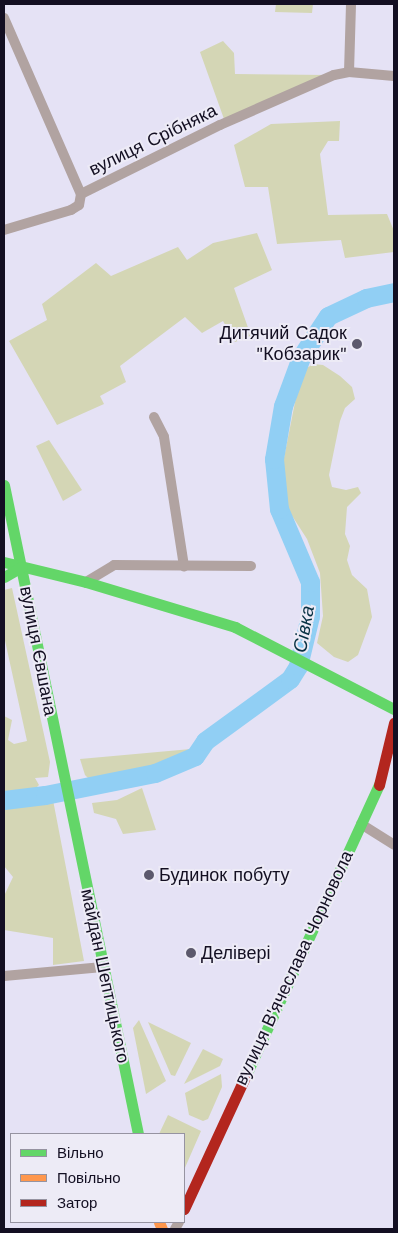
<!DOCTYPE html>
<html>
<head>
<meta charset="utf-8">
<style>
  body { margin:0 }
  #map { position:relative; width:398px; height:1233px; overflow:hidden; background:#e5e2f5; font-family:"Work Sans",sans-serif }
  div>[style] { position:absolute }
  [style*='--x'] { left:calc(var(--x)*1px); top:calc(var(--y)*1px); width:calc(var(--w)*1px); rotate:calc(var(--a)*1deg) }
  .green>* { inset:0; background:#d4d6b5 }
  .river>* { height:19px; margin:-9.5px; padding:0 9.5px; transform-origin:9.5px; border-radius:9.5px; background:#91cff4 }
  .street>* { height:10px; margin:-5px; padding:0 5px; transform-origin:5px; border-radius:5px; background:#b1a3a1 }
  .fast>* { height:11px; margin:-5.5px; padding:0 5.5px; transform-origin:5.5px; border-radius:5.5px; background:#63d668 }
  .slow>* { height:11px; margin:-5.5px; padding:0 5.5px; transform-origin:5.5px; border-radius:5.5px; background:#ff974d }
  .jam>* { height:11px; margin:-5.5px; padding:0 5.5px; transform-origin:5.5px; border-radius:5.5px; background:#b3261e }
  .dots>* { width:14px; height:14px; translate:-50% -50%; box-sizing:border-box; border:2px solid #edebf6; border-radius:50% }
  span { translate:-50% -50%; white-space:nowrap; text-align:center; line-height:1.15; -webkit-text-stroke:4px #edebf6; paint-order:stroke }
  .street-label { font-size:18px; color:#130f22 }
  .poi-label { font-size:18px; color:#130f22 }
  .right { translate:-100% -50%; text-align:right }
  .left { translate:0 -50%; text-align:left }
  .water-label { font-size:19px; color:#073143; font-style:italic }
  .frame { position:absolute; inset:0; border:5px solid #130f22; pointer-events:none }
  .legend { position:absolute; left:10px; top:1133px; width:175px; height:90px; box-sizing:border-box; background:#edebf6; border:1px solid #9693a1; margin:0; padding:6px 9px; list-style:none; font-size:15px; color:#130f22 }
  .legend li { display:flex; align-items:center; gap:10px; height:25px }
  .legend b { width:25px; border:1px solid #9693a1 }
</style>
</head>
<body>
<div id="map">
  <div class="green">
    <div style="clip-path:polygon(276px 4px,313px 4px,312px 13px,275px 12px)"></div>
    <div style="clip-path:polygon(223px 41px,234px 53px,235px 74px,328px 75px,224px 119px,200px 52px)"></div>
    <div style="clip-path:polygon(340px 121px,339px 141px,328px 141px,320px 154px,328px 215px,387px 214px,394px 231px,394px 252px,345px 258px,341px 240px,277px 244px,268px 187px,245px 187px,234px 145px,271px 124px)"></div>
    <div style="clip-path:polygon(257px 233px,272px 270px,234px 288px,251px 336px,235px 342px,223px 321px,202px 333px,185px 317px,120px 366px,126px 382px,100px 396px,104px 404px,57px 425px,9px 341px,47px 320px,42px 304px,96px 263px,111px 276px,178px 247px,187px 260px,213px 243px)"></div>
    <div style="clip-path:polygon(313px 364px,323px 365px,340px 376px,352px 387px,355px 399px,345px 408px,340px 421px,329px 475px,332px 487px,346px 490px,358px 487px,361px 493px,347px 507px,345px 534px,350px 546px,347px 560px,352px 575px,367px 589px,372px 617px,358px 655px,348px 662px,334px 657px,317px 643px,323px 616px,320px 573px,307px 539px,289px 511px,285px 497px,282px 468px,298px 387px,307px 368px)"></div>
    <div style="clip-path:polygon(49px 440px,82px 490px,63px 501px,36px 446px)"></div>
    <div style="clip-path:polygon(12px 588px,50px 762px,48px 777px,35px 778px,39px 785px,31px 793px,4px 794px,4px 716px,12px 720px,8px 740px,14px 744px,27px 741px,4px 636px,4px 590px)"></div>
    <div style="clip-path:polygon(191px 749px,183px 757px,144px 772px,92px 782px,85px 775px,80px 759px)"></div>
    <div style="clip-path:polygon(142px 788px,156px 830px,123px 834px,116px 819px,94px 813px,92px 803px,117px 800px)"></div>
    <div style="clip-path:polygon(53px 800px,84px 961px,53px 965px,53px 938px,4px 930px,4px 896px,13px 877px,4px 866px,4px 807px)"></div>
    <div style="clip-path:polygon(139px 1020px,166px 1081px,146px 1094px,133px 1028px)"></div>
    <div style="clip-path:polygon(148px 1022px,191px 1043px,175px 1076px,171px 1075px)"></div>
    <div style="clip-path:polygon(203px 1049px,223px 1059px,220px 1066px,184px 1084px)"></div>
    <div style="clip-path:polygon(221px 1074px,222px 1087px,208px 1119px,203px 1121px,189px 1115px,185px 1093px)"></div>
    <div style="clip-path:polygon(168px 1115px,201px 1131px,184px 1170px,184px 1134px,159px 1134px)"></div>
  </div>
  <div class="river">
    <div style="--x:4;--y:800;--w:41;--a:-7"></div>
    <div style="--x:45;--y:795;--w:112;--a:-11.3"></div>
    <div style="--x:155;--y:773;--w:43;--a:-23"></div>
    <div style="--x:195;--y:756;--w:18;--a:-56"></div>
    <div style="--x:205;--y:741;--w:105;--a:-36.1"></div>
    <div style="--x:290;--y:679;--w:15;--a:-58"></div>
    <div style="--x:298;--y:666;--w:51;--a:-76.5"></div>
    <div style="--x:310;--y:616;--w:34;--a:-90"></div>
    <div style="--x:310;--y:582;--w:79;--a:-113"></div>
    <div style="--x:279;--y:509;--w:50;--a:-95.7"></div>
    <div style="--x:274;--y:459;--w:54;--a:-80.4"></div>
    <div style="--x:283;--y:406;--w:52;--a:-69.8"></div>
    <div style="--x:301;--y:357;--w:49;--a:-56.6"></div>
    <div style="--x:328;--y:316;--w:42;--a:-25.3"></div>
    <div style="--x:366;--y:298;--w:29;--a:-12"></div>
  </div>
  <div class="street">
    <div style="--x:4;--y:18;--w:192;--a:66.4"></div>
    <div style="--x:81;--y:194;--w:11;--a:100"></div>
    <div style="--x:79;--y:205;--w:9;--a:148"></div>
    <div style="--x:71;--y:210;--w:70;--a:163.4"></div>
    <div style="--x:349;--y:72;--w:68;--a:-88.3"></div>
    <div style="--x:81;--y:194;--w:155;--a:-26.4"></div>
    <div style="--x:220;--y:125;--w:124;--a:-23.7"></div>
    <div style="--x:334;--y:75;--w:15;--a:-11"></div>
    <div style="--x:349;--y:72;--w:45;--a:5.1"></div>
    <div style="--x:154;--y:417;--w:22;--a:63"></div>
    <div style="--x:164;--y:437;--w:131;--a:81.2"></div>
    <div style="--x:86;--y:582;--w:33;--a:-31"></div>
    <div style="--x:114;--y:565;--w:137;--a:0.4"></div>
    <div style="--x:361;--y:824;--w:39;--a:32"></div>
    <div style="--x:4;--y:976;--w:99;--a:-5.2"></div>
    <div style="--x:175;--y:1229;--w:8;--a:-60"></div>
  </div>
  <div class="fast">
    <div style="--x:4;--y:485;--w:663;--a:78.33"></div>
    <div style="--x:4;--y:562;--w:84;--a:13.7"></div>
    <div style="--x:86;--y:582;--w:156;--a:16.8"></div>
    <div style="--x:235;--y:627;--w:179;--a:27.3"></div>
    <div style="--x:4;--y:577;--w:20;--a:-30"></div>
    <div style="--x:246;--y:1075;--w:319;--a:-65.4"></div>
  </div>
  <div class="slow">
    <div style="--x:159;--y:1222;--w:8;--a:67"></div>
  </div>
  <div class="jam">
    <div style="--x:379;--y:785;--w:64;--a:-76.4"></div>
    <div style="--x:184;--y:1209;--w:148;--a:-65.2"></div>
  </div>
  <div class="dots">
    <div style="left:357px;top:344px;background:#5c596c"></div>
    <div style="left:149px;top:875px;background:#5c596c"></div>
    <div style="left:191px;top:953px;background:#5c596c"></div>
  </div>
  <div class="street-label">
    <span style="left:153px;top:140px;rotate:-26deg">вулиця Срібняка</span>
    <span style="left:38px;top:651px;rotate:79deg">вулиця Євшана</span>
    <span style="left:294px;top:968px;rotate:-65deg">вулиця В'ячеслава Чорновола</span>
    <span style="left:105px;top:976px;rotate:78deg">майдан Шептицького</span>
  </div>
  <div class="poi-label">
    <span class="right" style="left:347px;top:344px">Дитячий Садок<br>"Кобзарик"</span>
    <span class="left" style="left:159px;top:875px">Будинок побуту</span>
    <span class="left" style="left:201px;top:953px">Делівері</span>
  </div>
  <div class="water-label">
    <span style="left:304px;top:629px;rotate:-80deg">Сівка</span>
  </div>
  <div class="frame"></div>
  <ul class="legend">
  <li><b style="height:6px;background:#63d668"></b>Вільно</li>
  <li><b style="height:6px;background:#ff974d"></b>Повільно</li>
  <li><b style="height:6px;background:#b3261e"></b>Затор</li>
  </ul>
</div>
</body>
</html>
